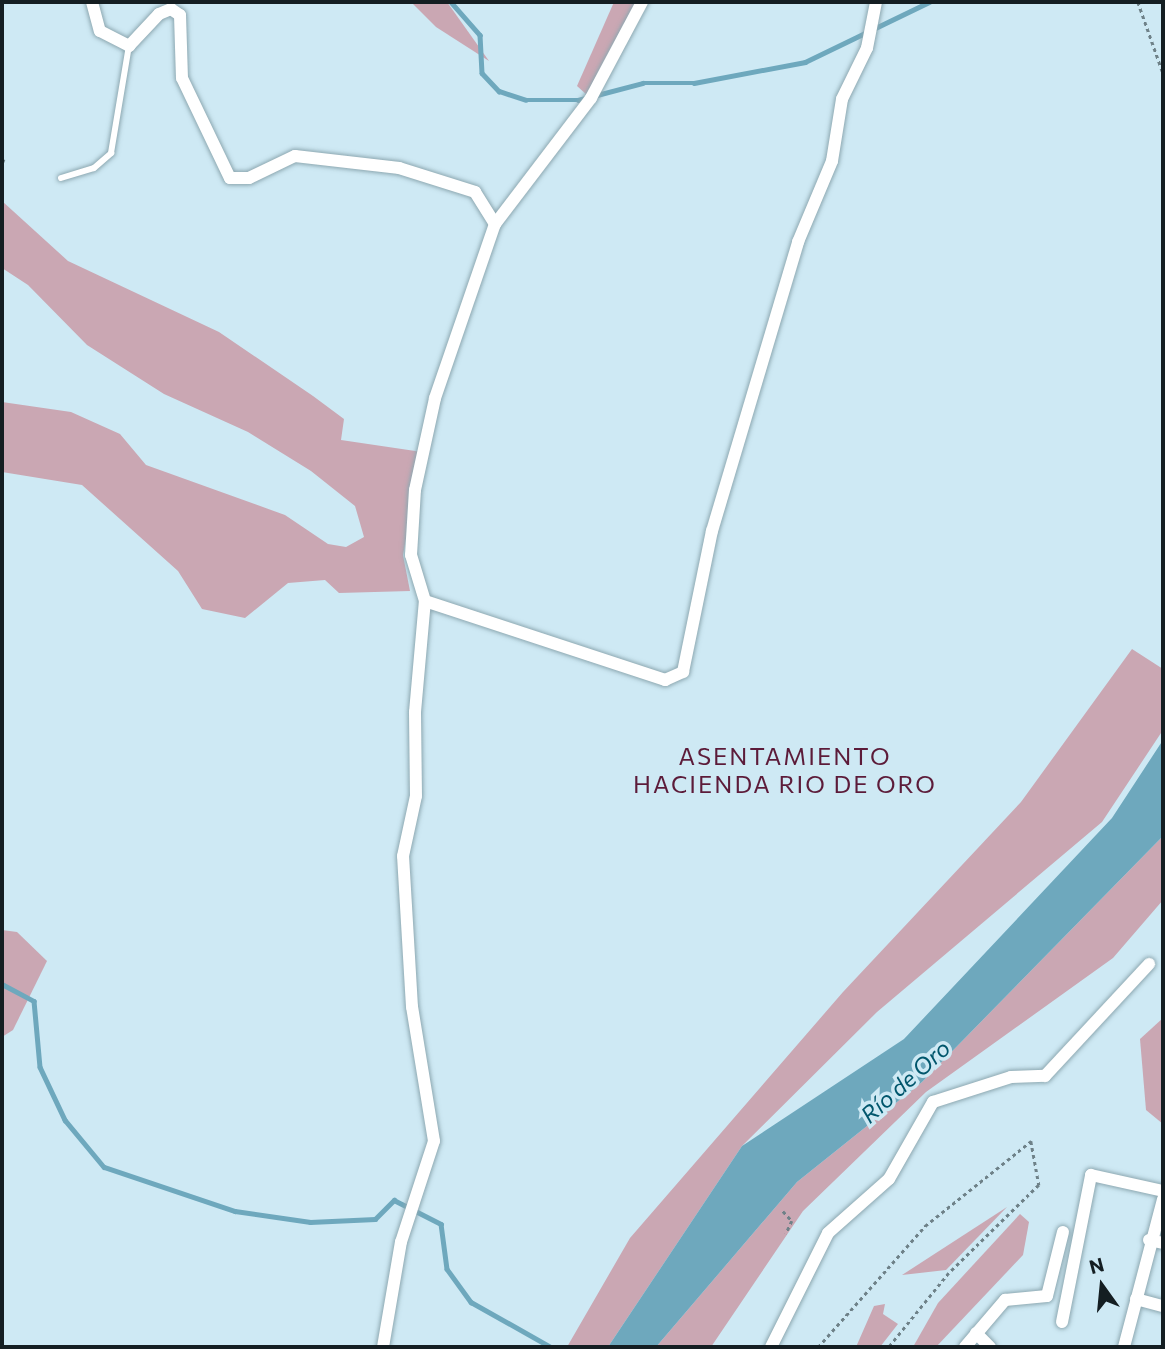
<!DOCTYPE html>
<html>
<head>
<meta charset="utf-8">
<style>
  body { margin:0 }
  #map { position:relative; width:1165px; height:1349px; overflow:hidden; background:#cee9f4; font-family:Commissioner,sans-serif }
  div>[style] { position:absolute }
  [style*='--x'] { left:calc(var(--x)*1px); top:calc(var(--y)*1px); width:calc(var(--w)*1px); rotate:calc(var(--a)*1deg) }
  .green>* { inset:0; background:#caa7b3 }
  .water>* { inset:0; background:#6ea8bd }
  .stream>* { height:4.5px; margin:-2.25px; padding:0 2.25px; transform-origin:2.25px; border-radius:2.25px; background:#6ea8bd }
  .path>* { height:2.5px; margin-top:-1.25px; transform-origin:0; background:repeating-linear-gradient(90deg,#6e8188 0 3.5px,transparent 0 7px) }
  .roads { filter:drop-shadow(0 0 2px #8da8b1) drop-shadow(0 0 2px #8da8b1) }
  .service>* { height:6px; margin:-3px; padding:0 3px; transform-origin:3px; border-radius:3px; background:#fff }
  .minor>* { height:12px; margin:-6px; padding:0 6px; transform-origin:6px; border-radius:6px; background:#fff }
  span { translate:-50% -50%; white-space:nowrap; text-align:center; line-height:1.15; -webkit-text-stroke:7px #cee9f4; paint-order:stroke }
  .water-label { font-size:23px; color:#00566c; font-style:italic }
  .quarter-label { font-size:24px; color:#5c1b39; letter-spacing:2px }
  .frame { position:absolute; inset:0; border:4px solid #141e22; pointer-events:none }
  .north { position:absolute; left:1067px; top:1251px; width:70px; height:70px; -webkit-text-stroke:5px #cee9f4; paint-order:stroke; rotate:345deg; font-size:19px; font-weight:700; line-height:28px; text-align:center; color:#141e22 }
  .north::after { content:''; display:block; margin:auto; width:24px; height:32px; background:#141e22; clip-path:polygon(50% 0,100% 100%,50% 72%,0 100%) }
</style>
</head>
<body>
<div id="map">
  <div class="green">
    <div style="clip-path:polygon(411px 2px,447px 2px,489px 61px,436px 27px)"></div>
    <div style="clip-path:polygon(614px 2px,637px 2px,587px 95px,577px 86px)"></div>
    <div style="clip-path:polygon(2px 201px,68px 261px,219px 332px,313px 396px,344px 419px,341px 440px,422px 452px,403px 555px,410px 591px,339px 593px,325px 580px,288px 583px,245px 618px,202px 609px,178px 571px,82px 485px,2px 472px,2px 402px,71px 412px,120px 434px,146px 465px,285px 515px,328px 544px,346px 547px,364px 537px,355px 506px,311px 471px,248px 432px,164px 394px,87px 345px,28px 285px,2px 268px)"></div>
    <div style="clip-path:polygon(1132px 649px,1163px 669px,1163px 730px,1102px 822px,877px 1012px,742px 1146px,608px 1347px,567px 1347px,630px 1238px,843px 992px,1021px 802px)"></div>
    <div style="clip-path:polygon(1163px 836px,1163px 900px,1113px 958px,926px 1092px,803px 1211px,711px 1347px,656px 1347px,797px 1182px,922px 1082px)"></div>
    <div style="clip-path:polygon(2px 930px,17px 932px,47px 961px,13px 1030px,2px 1037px)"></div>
    <div style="clip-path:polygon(1163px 1018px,1163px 1124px,1146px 1110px,1140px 1039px)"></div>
    <div style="clip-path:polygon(1007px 1207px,946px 1270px,902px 1275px)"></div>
    <div style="clip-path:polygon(1020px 1214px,1029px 1222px,1023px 1255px,936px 1347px,913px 1347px,938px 1303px)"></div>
    <div style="clip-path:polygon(885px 1304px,883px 1314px,898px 1324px,880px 1347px,856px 1347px,874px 1306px)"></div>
  </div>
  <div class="water">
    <div style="clip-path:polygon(1163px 740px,1163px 836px,922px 1082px,797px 1182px,656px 1347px,608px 1347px,742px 1146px,904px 1039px,1112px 818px)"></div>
  </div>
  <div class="stream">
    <div style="--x:451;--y:2;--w:44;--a:48.7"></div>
    <div style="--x:480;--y:35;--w:38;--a:87"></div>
    <div style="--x:482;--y:73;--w:25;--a:47"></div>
    <div style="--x:499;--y:91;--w:28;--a:18"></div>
    <div style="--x:526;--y:100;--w:52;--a:0"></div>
    <div style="--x:578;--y:100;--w:67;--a:-14.7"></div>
    <div style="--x:643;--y:83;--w:51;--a:0"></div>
    <div style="--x:694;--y:83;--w:113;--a:-10.7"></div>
    <div style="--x:805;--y:62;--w:138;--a:-25.8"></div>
    <div style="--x:2;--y:984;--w:36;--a:28"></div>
    <div style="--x:34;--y:1001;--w:66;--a:84.8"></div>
    <div style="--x:40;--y:1067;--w:59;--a:64.7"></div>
    <div style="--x:65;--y:1120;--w:61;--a:50.3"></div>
    <div style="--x:104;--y:1167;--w:138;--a:18.6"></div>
    <div style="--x:235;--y:1211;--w:76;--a:8.3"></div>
    <div style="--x:310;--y:1222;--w:65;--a:-2.6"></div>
    <div style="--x:375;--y:1219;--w:27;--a:-45"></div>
    <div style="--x:394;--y:1200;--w:53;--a:27.1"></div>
    <div style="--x:441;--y:1224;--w:45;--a:82.4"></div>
    <div style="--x:447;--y:1269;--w:41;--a:54"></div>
    <div style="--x:471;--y:1302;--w:92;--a:29.4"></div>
  </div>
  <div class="path">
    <div style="--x:1138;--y:2;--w:75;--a:70.6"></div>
    <div style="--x:2;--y:160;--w:3;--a:18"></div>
    <div style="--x:783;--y:1211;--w:13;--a:48"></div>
    <div style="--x:792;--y:1221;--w:14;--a:115"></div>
    <div style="--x:818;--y:1347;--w:162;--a:-48.5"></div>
    <div style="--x:925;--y:1226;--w:136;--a:-38.7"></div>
    <div style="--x:1031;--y:1141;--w:45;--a:79.7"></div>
    <div style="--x:1039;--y:1185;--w:126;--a:135.6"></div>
    <div style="--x:949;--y:1273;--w:95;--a:129"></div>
  </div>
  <div class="roads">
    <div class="service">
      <div style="--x:61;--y:178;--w:34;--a:-17"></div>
      <div style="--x:94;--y:168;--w:23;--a:-41"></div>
      <div style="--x:111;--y:153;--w:109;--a:-80.5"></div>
    </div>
    <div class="minor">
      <div style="--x:92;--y:2;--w:30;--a:75"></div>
      <div style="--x:100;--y:31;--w:33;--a:27"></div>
      <div style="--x:129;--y:46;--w:44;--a:-46.8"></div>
      <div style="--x:159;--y:14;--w:13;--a:-23"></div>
      <div style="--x:171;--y:9;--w:11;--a:34"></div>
      <div style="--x:180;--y:15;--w:63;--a:88.2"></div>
      <div style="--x:182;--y:78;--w:111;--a:64.4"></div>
      <div style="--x:230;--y:178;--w:19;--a:0"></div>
      <div style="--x:249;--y:178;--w:51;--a:-25.6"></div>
      <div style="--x:295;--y:156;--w:105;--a:6.6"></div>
      <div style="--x:399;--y:168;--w:80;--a:17.5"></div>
      <div style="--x:475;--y:192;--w:38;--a:58"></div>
      <div style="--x:425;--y:601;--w:253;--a:18.2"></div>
      <div style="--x:665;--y:680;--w:20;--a:-24"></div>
      <div style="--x:683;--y:672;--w:144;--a:-78.4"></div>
      <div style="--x:712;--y:531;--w:302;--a:-73.4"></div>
      <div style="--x:798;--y:242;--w:88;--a:-67.2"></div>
      <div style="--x:832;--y:161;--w:63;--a:-80.8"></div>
      <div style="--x:842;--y:99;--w:57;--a:-63.9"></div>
      <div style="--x:867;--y:48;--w:47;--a:-78.9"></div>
      <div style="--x:1149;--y:1240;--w:14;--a:12"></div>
      <div style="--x:1136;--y:1299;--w:28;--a:15"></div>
      <div style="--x:1062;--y:1322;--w:150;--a:-78.8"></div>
      <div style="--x:1091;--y:1175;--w:74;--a:12.5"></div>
      <div style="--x:976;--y:1333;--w:20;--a:45"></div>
      <div style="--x:383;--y:1347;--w:107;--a:-80.3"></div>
      <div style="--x:401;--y:1242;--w:106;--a:-71.9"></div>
      <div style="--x:434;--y:1141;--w:136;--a:-99.3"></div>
      <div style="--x:412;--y:1007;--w:151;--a:-93.4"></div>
      <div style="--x:403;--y:856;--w:61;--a:-77.8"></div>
      <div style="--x:416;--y:796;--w:84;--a:-90.7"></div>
      <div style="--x:415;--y:712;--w:111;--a:-84.9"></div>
      <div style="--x:425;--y:601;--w:48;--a:-106.9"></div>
      <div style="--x:411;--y:555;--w:65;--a:-86.5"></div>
      <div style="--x:415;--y:490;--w:94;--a:-77.7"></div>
      <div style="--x:435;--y:398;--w:184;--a:-71"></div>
      <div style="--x:495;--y:224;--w:158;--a:-52.7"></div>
      <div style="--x:591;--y:98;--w:109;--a:-62"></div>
      <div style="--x:771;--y:1347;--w:127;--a:-63.4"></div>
      <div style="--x:828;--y:1233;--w:81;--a:-41.5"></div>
      <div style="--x:889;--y:1179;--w:89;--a:-60.3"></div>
      <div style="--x:933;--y:1102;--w:82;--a:-17.8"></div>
      <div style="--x:1011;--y:1077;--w:34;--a:-2"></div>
      <div style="--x:1045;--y:1076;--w:153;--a:-47.1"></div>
      <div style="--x:965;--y:1347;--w:62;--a:-49.6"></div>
      <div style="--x:1005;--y:1300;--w:42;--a:-5.4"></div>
      <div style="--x:1047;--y:1296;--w:66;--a:-76"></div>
      <div style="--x:1124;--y:1347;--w:153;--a:-75.2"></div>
    </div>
  </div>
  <div class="water-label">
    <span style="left:905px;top:1081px;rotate:-42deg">Río de Oro</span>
  </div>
  <div class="quarter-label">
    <span style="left:785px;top:770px">ASENTAMIENTO<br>HACIENDA RIO DE ORO</span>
  </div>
  <div class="frame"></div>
  <div class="north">N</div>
</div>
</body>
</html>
